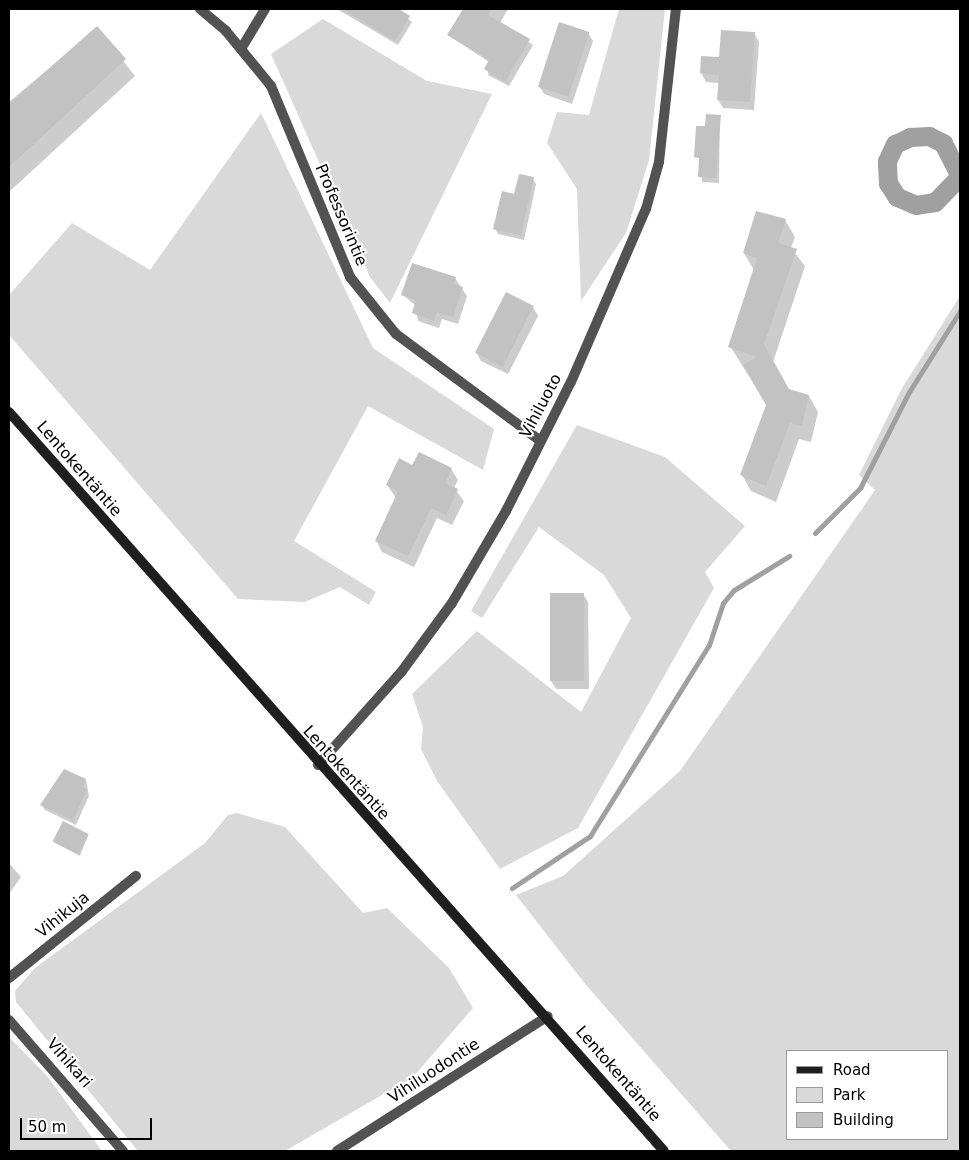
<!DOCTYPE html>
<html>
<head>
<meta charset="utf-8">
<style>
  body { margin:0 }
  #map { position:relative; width:969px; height:1160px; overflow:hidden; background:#fff; font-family:"DejaVu Sans",sans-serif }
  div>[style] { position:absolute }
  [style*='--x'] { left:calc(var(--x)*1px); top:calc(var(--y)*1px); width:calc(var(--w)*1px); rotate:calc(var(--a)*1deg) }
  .green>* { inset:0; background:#d9d9d9 }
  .shadow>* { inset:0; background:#0003 }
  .stream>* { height:5px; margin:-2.5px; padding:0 2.5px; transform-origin:2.5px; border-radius:2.5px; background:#a0a0a0 }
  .canal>* { height:19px; margin:-9.5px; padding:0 9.5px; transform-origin:9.5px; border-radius:9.5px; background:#a0a0a0 }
  .building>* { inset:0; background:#c2c2c2; transform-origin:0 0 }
  .minor>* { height:10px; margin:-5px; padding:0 5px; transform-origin:5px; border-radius:5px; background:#525252 }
  .secondary>* { height:10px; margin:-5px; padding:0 5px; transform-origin:5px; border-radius:5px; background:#1f1f1f }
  span { translate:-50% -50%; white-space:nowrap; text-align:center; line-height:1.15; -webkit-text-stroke:4px #fff; paint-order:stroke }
  .street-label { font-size:16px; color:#000 }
  .frame { position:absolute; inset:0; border:10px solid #000; pointer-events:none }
  .legend { position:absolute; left:786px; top:1050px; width:162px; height:90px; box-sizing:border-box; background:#fff; border:1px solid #999; margin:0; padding:6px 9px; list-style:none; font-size:15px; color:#000 }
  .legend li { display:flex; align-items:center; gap:10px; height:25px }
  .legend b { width:25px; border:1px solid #999 }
  .scale { position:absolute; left:20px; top:1118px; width:132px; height:22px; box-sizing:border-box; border:2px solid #000; border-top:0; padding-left:6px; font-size:15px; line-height:18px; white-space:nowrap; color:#000; -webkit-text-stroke:4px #fff; paint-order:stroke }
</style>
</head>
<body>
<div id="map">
  <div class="green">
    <div style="clip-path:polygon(619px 9px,665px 9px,649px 160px,626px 233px,581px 301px,577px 189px,547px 143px,557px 112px,589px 115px)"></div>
    <div style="clip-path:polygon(323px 19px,427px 81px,492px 94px,390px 303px,370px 277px,271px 54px)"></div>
    <div style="clip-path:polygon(261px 113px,373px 348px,494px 429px,483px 470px,368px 406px,294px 541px,376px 592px,369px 605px,340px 587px,305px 602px,238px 599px,9px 335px,9px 295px,72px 223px,150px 270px)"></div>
    <div style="clip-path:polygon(evenodd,960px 296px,960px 1151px,731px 1151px,586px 985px,516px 895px,563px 876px,680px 771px,875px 490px,859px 475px,901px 390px,960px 296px,948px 1051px,948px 1139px,788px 1139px,788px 1051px,948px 1051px)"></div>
    <div style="clip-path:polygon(577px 425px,665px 457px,745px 526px,705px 572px,714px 588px,578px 828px,500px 869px,437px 781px,421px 749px,423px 727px,412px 694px,477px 631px,581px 712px,631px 618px,604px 575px,539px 527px,482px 618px,471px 611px)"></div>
    <div style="clip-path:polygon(237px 813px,285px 827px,363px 913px,387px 908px,449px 968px,473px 1008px,413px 1077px,285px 1151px,138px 1151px,16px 1002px,15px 991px,35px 968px,205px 843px,228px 815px)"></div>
    <div style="clip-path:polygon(9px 1037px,47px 1076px,102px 1151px,9px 1151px)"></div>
  </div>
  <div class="shadow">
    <div style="clip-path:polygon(337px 9px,396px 9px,412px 22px,398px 45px)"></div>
    <div style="clip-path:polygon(465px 9px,508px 9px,500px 23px,533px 45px,509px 86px,488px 75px,489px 62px,448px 35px)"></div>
    <div style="clip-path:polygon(97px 28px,135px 76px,9px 192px,9px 102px)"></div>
    <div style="clip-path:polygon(588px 33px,593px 41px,572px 104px,544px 94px,539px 86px)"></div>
    <div style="clip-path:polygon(754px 33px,759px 42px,754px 110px,723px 108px,718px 100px,719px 83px,706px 82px,701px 73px,702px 57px,720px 59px)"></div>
    <div style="clip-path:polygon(720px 116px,719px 183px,702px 182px,698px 127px,706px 128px)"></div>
    <div style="clip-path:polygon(533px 179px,536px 184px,524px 240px,498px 234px,495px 229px)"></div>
    <div style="clip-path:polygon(785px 220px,795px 237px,791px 248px,805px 266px,773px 362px,789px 390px,809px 396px,818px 412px,811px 442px,799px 439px,776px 502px,751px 491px,742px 475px,767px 405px,730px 346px,754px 270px,744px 253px)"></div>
    <div style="clip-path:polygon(455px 278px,467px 296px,458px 324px,442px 319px,439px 328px,418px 321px,416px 306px,403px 295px)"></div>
    <div style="clip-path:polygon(533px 307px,538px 316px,508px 374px,481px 361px,476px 352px)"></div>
    <div style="clip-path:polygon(413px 466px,451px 469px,458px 480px,454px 488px,464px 501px,452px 525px,437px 518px,414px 567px,382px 552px,376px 540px,396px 498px,387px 485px)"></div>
    <div style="clip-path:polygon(583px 594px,588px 602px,589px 689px,556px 689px,551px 681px)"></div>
    <div style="clip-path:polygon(86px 780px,89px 796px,76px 825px,45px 810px,42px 805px)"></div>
    <div style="clip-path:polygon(88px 835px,80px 856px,54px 842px)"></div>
    <div style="clip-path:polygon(9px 863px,21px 877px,9px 894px)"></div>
  </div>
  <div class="stream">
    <div style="--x:815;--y:533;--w:64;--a:-45"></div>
    <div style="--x:860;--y:488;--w:108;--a:-63"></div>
    <div style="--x:909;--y:392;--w:96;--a:-57.8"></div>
    <div style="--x:512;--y:888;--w:94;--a:-33.7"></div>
    <div style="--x:590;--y:836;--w:225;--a:-58.1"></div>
    <div style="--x:709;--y:645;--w:44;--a:-71.6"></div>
    <div style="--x:723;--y:603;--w:17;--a:-50"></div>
    <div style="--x:734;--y:590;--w:65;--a:-31.7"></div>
  </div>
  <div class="canal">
    <div style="--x:929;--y:136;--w:16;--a:27"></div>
    <div style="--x:943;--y:143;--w:37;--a:63"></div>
    <div style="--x:960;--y:176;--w:36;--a:134"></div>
    <div style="--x:935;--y:202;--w:19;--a:171"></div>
    <div style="--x:916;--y:205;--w:21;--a:-157"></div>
    <div style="--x:897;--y:197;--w:17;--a:-123"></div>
    <div style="--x:888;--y:183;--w:22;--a:-93"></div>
    <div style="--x:887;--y:161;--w:19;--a:-65"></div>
    <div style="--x:895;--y:144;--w:17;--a:-25"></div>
    <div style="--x:910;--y:137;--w:19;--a:-3"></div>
  </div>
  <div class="building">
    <div style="clip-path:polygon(342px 9px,399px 9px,410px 16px,395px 41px)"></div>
    <div style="clip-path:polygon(463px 9px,492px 9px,488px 15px,530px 39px,505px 82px,484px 69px,489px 60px,447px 35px)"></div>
    <div style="left:559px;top:22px;width:32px;height:68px;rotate:18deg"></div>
    <div style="clip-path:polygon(97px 26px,126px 59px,9px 167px,9px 104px)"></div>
    <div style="clip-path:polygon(721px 30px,755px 32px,750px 102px,717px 100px,719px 75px,700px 73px,701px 56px,719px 57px)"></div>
    <div style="clip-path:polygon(706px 114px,721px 115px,716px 178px,698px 177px,699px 158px,694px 157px,696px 126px,705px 126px)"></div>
    <div style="clip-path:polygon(519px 174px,534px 177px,521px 235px,493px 229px,502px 191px,514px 194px)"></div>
    <div style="clip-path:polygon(756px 211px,786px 219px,778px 243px,797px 249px,764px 344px,789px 389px,809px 395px,802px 426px,790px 423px,766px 486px,740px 475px,766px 405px,743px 365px,757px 357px,728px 347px,757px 258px,743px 253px)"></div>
    <div style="clip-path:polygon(412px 263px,456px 277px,454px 284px,463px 287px,453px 317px,437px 312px,434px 321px,412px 313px,416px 300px,401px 295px)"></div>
    <div style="left:506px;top:292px;width:31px;height:68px;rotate:27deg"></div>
    <div style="clip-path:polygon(419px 452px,452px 468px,445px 483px,458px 489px,446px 515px,431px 508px,408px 556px,375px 541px,398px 491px,386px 485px,399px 458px,412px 465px)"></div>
    <div style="left:550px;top:593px;width:34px;height:88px"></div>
    <div style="clip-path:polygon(64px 769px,86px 779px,83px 787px,87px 790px,73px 820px,40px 805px)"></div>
    <div style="left:63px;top:821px;width:29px;height:23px;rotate:27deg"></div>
  </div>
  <div class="minor">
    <div style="--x:200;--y:9;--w:34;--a:40"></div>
    <div style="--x:226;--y:31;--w:71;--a:50.7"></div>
    <div style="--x:271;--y:86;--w:207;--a:67.5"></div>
    <div style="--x:350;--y:277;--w:73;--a:51.1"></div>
    <div style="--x:396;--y:334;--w:178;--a:36.5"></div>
    <div style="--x:241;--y:49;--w:47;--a:-59"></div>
    <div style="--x:318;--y:765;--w:126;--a:-48.2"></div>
    <div style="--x:402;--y:671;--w:84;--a:-53.7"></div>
    <div style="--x:452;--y:603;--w:107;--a:-59.6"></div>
    <div style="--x:506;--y:511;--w:144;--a:-63.3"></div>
    <div style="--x:571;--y:382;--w:189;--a:-66.6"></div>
    <div style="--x:646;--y:209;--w:49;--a:-74.5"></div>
    <div style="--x:659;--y:162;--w:154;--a:-83.7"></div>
    <div style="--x:9;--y:978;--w:163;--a:-38.8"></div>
    <div style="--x:9;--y:1020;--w:174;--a:49"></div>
    <div style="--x:337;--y:1151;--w:250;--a:-32.6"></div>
  </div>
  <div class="secondary">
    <div style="--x:9;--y:412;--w:987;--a:48.45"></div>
  </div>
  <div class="street-label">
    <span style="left:341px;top:215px;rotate:67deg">Professorintie</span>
    <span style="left:541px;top:406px;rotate:-62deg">Vihiluoto</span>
    <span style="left:79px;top:469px;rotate:49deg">Lentokentäntie</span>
    <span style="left:346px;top:773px;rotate:48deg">Lentokentäntie</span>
    <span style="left:63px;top:915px;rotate:-39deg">Vihikuja</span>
    <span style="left:69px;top:1063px;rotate:49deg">Vihikari</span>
    <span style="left:434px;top:1071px;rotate:-33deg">Vihiluodontie</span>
    <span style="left:618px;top:1074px;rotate:49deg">Lentokentäntie</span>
  </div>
  <div class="frame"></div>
  <ul class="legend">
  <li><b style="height:6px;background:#1f1f1f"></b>Road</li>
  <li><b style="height:14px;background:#d9d9d9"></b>Park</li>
  <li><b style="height:14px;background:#c2c2c2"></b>Building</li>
  </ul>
  <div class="scale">50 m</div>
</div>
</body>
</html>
